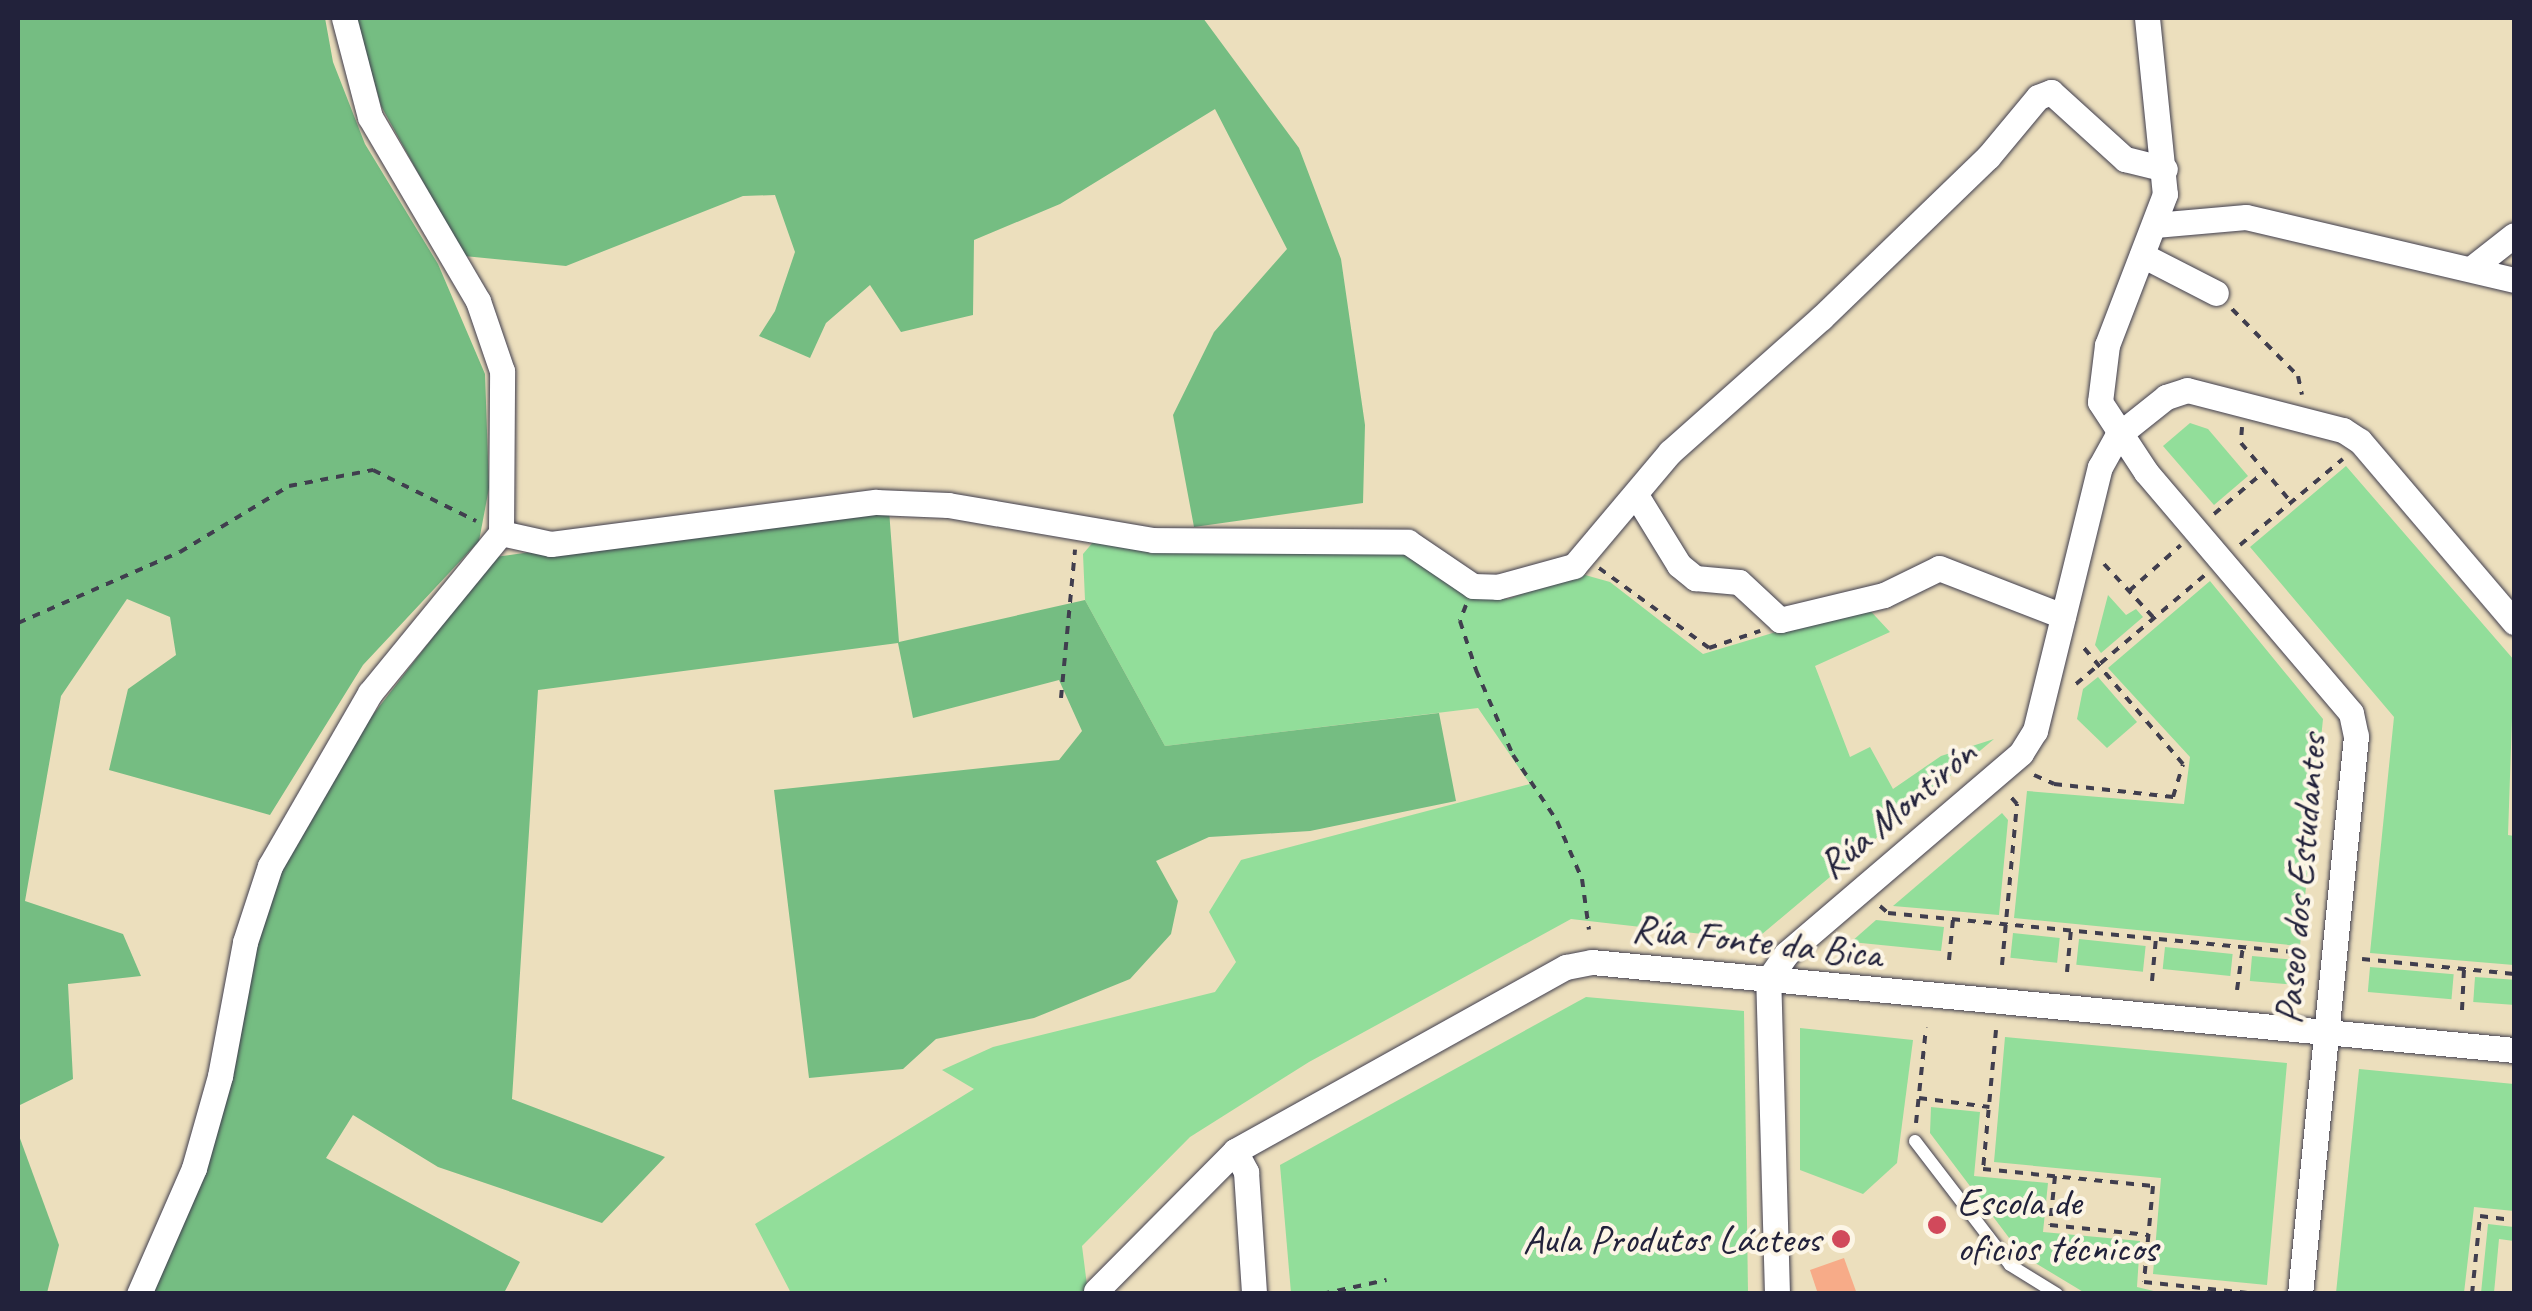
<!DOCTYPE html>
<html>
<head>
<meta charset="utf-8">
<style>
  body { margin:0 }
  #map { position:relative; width:2532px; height:1311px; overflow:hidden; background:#ecdfbd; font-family:Caveat,sans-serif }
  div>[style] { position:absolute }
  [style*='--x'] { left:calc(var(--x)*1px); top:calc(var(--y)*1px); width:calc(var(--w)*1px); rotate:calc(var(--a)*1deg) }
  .green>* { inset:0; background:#92de9a; transform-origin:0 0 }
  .forest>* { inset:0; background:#75bd82 }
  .building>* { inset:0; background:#f7ab88 }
  .path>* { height:4px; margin-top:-2px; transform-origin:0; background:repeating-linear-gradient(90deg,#403e4e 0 8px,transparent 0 16px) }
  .roads { filter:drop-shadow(0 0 2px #403e4e) drop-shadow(0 0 2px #403e4e) }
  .lane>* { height:12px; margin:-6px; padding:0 6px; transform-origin:6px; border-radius:6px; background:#fff }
  .street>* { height:25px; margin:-12.5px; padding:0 12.5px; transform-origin:12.5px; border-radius:12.5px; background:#fff }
  .dots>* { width:28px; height:28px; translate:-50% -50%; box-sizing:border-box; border:5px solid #fcf5e5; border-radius:50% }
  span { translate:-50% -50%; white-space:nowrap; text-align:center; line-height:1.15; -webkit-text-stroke:8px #fcf5e5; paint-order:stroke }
  .street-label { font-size:40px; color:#22223b }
  .poi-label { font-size:40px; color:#22223b }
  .left { translate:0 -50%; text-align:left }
  .right { translate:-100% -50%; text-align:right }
  .frame { position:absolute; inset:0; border:20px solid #22223b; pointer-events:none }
</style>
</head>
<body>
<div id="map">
  <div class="green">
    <div style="clip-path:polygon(2190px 423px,2208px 429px,2248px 476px,2214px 505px,2163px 446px)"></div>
    <div style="clip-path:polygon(2346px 466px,2514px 660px,2508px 835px,2514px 836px,2514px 965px,2370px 953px,2394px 717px,2250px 547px)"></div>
    <div style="clip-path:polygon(1094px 541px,1393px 546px,1470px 594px,1508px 599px,1578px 573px,1610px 582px,1703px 654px,1865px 605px,1890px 632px,1815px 666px,1850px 757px,1870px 747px,1893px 789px,1941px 756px,1994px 739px,1755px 940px,1571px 919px,1309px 1062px,1190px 1137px,1082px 1246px,1088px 1293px,791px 1293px,755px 1224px,974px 1089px,942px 1070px,993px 1047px,1215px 992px,1236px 962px,1209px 912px,1241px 860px,1530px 784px,1478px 708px,1165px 746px,1085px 600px,1083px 554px)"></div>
    <div style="clip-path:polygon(2210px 581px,2323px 719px,2300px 946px,2014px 918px,2027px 791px,2184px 804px,2190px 757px,2108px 668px)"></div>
    <div style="clip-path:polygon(2108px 595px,2126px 615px,2136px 609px,2143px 617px,2101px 653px,2095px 645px)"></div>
    <div style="clip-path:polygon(2098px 677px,2137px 722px,2107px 748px,2077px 719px,2083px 689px)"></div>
    <div style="clip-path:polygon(2002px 813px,2008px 820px,1999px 915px,1893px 906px)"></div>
    <div style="clip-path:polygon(1876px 920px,1944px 927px,1941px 951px,1851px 942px)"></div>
    <div style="left:2013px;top:933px;width:47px;height:25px;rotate:6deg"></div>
    <div style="left:2079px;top:939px;width:67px;height:26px;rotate:6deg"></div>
    <div style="left:2165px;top:947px;width:68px;height:22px;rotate:6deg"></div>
    <div style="left:2252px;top:956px;width:46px;height:25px;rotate:5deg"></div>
    <div style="left:2370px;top:967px;width:84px;height:25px;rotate:5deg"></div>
    <div style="left:2475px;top:977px;width:39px;height:25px;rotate:4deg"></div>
    <div style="clip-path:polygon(1586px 997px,1744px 1011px,1748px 1293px,1291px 1293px,1280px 1165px)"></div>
    <div style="clip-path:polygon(1800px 1028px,1913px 1040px,1897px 1163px,1863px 1194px,1800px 1170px)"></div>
    <div style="clip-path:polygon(2005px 1037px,2287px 1063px,2267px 1285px,2153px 1274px,2161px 1178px,1994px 1162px)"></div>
    <div style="clip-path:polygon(2359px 1069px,2514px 1084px,2514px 1211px,2474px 1207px,2464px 1293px,2336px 1293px)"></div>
    <div style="clip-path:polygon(1931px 1107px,1980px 1112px,1974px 1176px,2048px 1183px,2043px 1232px,2140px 1241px,2137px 1287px,2162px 1293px,2085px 1293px,2022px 1255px,1930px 1133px)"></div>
    <div style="clip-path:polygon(2488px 1224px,2514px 1227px,2514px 1241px,2499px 1239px,2494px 1293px,2481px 1293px)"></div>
  </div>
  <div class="forest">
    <div style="clip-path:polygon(18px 18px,325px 18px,333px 62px,365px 144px,438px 264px,485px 374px,489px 488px,479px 541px,363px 665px,270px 815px,109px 770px,128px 689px,176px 655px,170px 617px,127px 599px,61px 696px,25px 901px,123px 934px,141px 976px,68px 984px,73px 1079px,18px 1106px)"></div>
    <div style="clip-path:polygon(356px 18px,1203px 18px,1299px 148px,1341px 259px,1365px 425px,1363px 503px,1194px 527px,1173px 415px,1214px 332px,1287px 249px,1215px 109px,1060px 204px,974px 240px,973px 315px,901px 332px,870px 285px,826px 323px,810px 358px,759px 336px,775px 311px,795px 252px,775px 195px,743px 196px,566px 266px,464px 256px,381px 106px)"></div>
    <div style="clip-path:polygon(889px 510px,899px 642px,1085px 600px,1165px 746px,1439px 713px,1456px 801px,1310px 831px,1209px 837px,1156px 861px,1178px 901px,1171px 934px,1130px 979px,1034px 1018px,936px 1039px,903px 1069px,809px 1078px,774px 790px,1059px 760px,1082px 731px,1059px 680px,913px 718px,898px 643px,538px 690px,512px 1099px,665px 1157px,602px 1223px,438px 1167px,353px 1115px,326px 1158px,520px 1262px,504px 1293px,151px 1294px,204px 1177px,236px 1062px,265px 897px,317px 787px,495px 557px,728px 524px)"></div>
    <div style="clip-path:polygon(18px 1133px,59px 1245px,47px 1293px,18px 1293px)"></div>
  </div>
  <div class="building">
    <div style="clip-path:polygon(1844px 1258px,1857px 1294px,1818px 1294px,1810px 1270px)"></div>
  </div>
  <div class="path">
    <div style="--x:2232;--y:309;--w:94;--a:45.4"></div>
    <div style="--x:2298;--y:376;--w:19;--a:78"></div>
    <div style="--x:2242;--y:427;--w:16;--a:94"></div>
    <div style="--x:2241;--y:443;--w:77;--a:49.7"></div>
    <div style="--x:2214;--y:514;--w:67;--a:-40.1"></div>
    <div style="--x:2240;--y:545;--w:134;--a:-39.9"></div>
    <div style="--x:2104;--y:564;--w:74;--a:47.2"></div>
    <div style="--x:1599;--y:568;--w:136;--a:36"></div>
    <div style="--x:1709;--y:648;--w:54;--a:-18.4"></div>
    <div style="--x:2129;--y:591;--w:69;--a:-41.5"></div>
    <div style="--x:1466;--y:605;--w:17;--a:111"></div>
    <div style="--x:1460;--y:621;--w:52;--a:71.9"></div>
    <div style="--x:1476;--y:670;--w:93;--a:66.5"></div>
    <div style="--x:1513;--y:755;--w:79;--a:56.3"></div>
    <div style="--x:1557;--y:821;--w:63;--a:66.7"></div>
    <div style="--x:1582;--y:879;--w:51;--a:82.2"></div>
    <div style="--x:18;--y:623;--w:177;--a:-23.7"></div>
    <div style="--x:180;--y:552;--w:127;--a:-31.2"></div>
    <div style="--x:289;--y:486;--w:86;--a:-10.8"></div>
    <div style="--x:373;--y:470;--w:115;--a:26.3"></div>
    <div style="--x:2076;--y:684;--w:170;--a:-40.2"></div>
    <div style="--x:1061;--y:698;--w:149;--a:-84.6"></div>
    <div style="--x:2034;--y:775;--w:22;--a:24"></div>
    <div style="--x:2054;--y:784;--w:120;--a:6.2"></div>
    <div style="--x:2173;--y:797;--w:34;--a:-73"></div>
    <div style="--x:2183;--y:764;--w:153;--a:-130.5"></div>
    <div style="--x:1880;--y:906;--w:11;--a:41"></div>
    <div style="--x:1888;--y:913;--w:420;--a:5.5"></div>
    <div style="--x:2362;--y:959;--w:153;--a:5.6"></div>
    <div style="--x:1949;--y:960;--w:41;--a:-84.4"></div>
    <div style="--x:2002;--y:965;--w:162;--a:-84.7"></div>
    <div style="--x:2017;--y:804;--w:11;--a:-131"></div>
    <div style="--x:2067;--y:972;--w:42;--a:-84.6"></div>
    <div style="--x:2152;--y:981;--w:43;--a:-84.7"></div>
    <div style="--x:2237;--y:990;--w:44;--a:-82.2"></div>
    <div style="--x:2462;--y:1010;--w:41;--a:-87.2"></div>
    <div style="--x:1996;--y:1030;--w:140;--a:95.3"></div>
    <div style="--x:1983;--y:1169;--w:171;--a:5.7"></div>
    <div style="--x:2153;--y:1186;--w:96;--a:95.4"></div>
    <div style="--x:2144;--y:1282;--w:116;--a:6"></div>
    <div style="--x:1919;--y:1098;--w:71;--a:7.3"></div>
    <div style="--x:1916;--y:1123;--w:96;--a:-84"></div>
    <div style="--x:2055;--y:1176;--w:49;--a:95.8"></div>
    <div style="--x:2050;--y:1225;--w:99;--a:5.8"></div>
    <div style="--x:1322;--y:1294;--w:66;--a:-12.2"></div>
    <div style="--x:2472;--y:1294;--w:78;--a:-84.1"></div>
    <div style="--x:2480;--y:1216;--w:34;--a:7"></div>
  </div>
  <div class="roads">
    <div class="lane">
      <div style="--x:1915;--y:1141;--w:156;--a:52.5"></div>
      <div style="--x:2010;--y:1265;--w:55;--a:31.7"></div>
    </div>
    <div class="street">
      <div style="--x:2147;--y:18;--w:177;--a:84.2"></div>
      <div style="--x:2165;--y:194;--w:162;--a:111"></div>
      <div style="--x:2107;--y:345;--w:57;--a:97"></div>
      <div style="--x:2100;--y:402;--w:84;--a:56.7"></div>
      <div style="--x:2146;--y:472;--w:316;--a:49.6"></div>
      <div style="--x:2351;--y:713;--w:24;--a:78"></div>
      <div style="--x:2356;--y:736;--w:561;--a:95.73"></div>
      <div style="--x:2155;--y:225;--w:91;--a:-5"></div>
      <div style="--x:2246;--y:217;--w:275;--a:13.2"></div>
      <div style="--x:2142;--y:255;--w:83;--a:27.2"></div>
      <div style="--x:2472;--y:268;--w:53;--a:-38.2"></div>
      <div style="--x:1636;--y:495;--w:82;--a:58.4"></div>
      <div style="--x:1679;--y:565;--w:21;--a:39"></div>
      <div style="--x:1695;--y:578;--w:44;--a:5.2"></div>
      <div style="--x:1739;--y:582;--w:56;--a:42.8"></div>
      <div style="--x:1780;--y:620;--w:107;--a:-13.5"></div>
      <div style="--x:1884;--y:595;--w:61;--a:-26.1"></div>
      <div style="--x:1939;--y:568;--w:133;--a:21.2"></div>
      <div style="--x:501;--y:533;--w:51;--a:12.4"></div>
      <div style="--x:551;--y:544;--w:328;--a:-7.4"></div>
      <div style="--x:876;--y:502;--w:72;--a:2.4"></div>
      <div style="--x:948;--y:505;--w:208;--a:9.7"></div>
      <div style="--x:1153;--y:540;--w:255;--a:0.4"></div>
      <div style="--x:1408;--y:542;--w:78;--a:34.1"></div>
      <div style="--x:1473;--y:586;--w:24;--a:2"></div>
      <div style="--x:1497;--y:587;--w:80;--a:-15.3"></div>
      <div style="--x:1574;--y:566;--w:149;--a:-49.9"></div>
      <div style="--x:1670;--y:452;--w:202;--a:-41.6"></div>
      <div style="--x:1821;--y:318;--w:232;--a:-44"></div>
      <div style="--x:1988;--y:157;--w:78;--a:-50.2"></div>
      <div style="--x:2038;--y:97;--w:14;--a:-21"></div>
      <div style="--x:2051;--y:92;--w:100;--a:42.2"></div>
      <div style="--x:2125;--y:159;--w:41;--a:14"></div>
      <div style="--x:1235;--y:1151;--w:24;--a:62"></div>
      <div style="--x:1246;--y:1172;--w:122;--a:86.2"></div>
      <div style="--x:1096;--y:1291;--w:197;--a:-45.2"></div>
      <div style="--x:1235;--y:1151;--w:379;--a:-29.1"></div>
      <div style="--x:1566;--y:967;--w:26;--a:-11"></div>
      <div style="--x:1592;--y:962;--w:926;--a:5.45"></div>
      <div style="--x:139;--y:1294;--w:137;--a:-66.4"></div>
      <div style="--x:194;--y:1168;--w:96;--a:-74.2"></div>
      <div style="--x:220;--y:1076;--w:136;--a:-79.4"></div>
      <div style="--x:245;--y:942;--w:80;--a:-71.8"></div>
      <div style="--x:270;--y:866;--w:200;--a:-60"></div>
      <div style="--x:370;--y:693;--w:207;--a:-50.7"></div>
      <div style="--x:501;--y:533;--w:162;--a:-89.6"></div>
      <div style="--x:502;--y:371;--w:74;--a:-108.9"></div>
      <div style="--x:478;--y:301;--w:213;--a:-120.4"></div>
      <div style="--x:370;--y:117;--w:102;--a:-104.7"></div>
      <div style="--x:1777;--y:1294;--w:314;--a:-91.6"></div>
      <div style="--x:1768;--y:980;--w:32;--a:-55"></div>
      <div style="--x:1786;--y:954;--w:309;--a:-40.5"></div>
      <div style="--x:2021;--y:753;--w:26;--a:-58"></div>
      <div style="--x:2035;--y:731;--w:272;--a:-76.2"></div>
      <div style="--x:2100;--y:467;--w:35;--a:-61"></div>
      <div style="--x:2117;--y:436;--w:63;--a:-38.5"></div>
      <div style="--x:2166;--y:397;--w:22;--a:-18"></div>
      <div style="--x:2187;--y:390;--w:161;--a:14.4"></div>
      <div style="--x:2343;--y:430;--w:20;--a:33"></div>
      <div style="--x:2360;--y:441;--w:238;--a:49.6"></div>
    </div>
  </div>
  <div class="dots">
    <div style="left:1937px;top:1225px;background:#d1495b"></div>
    <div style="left:1841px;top:1239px;background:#d1495b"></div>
  </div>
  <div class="street-label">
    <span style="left:1897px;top:809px;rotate:-40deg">Rúa Montirón</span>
    <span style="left:2300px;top:879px;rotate:-85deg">Paseo dos Estudantes</span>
    <span style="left:1757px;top:941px;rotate:6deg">Rúa Fonte da Bica</span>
  </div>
  <div class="poi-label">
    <span class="left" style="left:1957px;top:1225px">Escola de<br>oficios técnicos</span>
    <span class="right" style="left:1821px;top:1239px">Aula Produtos Lácteos</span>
  </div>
  <div class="frame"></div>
</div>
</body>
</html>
